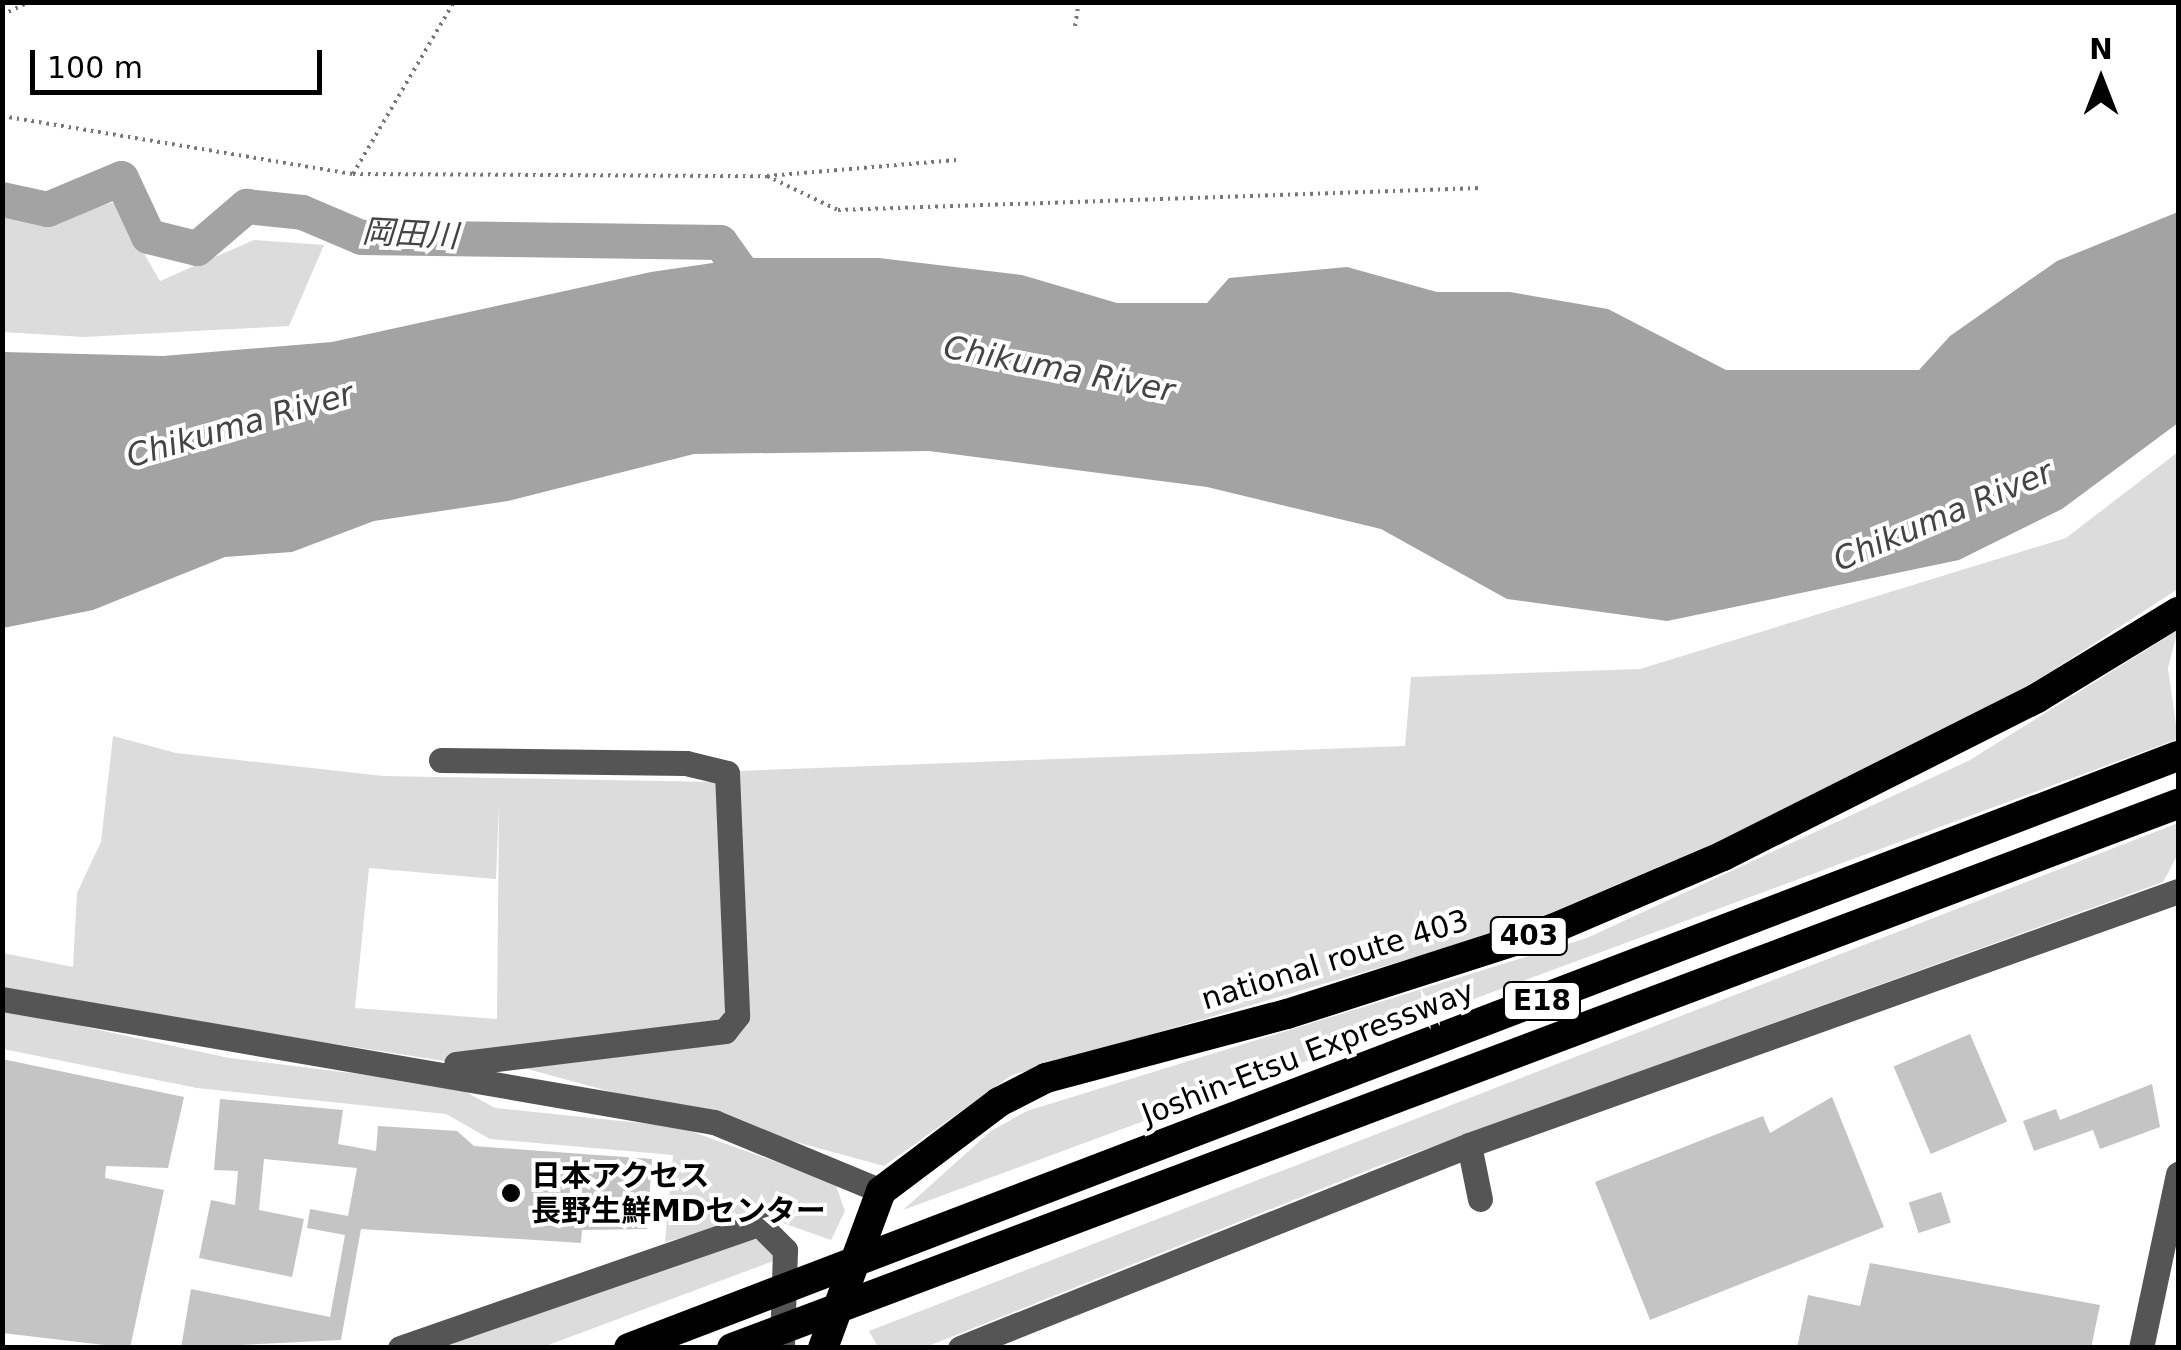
<!DOCTYPE html>
<html>
<head>
<meta charset="utf-8">
<style>
  body { margin:0 }
  #map { position:relative; width:2181px; height:1350px; overflow:hidden; background:#fff; font-family:"DejaVu Sans","Noto Sans JP",sans-serif }
  div>[style] { position:absolute }
  [style*='--x'] { left:calc(var(--x)*1px); top:calc(var(--y)*1px); width:calc(var(--w)*1px); rotate:calc(var(--a)*1deg) }
  .green>* { inset:0; background:#dcdcdc }
  .water>* { inset:0; background:#a3a3a3 }
  .river>* { height:35px; margin:-17.5px; padding:0 17.5px; transform-origin:17.5px; border-radius:17.5px; background:#a3a3a3 }
  .building>* { inset:0; background:#c4c4c4; transform-origin:0 0 }
  .path>* { height:4px; margin-top:-2px; transform-origin:0; background:repeating-linear-gradient(90deg,#777 0 2.5px,transparent 0 7.5px) }
  .minor>* { height:25px; margin:-12.5px; padding:0 12.5px; transform-origin:12.5px; border-radius:12.5px; background:#555 }
  .highway>* { height:30px; margin:-15px; padding:0 15px; transform-origin:15px; border-radius:15px; background:#000 }
  .dots>* { width:28px; height:28px; translate:-50% -50%; box-sizing:border-box; border:5px solid #fff; border-radius:50% }
  span { translate:-50% -50%; white-space:nowrap; text-align:center; line-height:1.15; -webkit-text-stroke:8px #fff; paint-order:stroke }
  .shield-label span { padding:2px 8px; background:#fff; border:2px solid; border-radius:8px; -webkit-text-stroke-width:0 }
  .shield-label { font-size:28px; color:#000; font-weight:700 }
  .street-label { font-size:30px; color:#000 }
  .poi-label { font-size:30px; color:#000; font-weight:700 }
  .left { translate:0 -50%; text-align:left }
  .water-label { font-size:32px; color:#444; font-style:italic }
  .frame { position:absolute; inset:0; border:5px solid #000; pointer-events:none }
  .north { position:absolute; left:2051px; top:30px; width:100px; height:100px; -webkit-text-stroke:8px #fff; paint-order:stroke; rotate:0deg; font-size:28px; font-weight:700; line-height:40px; text-align:center; color:#000 }
  .north::after { content:''; display:block; margin:auto; width:35px; height:45px; background:#000; clip-path:polygon(50% 0,100% 100%,50% 72%,0 100%) }
  .scale { position:absolute; left:30px; top:50px; width:292px; height:45px; box-sizing:border-box; border:5px solid #000; border-top:0; padding-left:12px; font-size:30px; line-height:35px; white-space:nowrap; color:#000; -webkit-text-stroke:8px #fff; paint-order:stroke }
</style>
</head>
<body>
<div id="map">
  <div class="green">
    <div style="clip-path:polygon(114px 202px,160px 281px,254px 240px,324px 245px,289px 326px,84px 337px,3px 332px,3px 215px,42px 223px)"></div>
    <div style="clip-path:polygon(2178px 452px,2178px 589px,2024px 689px,1731px 836px,1515px 928px,1012px 1075px,884px 1166px,520px 1067px,724px 1039px,748px 1025px,738px 771px,1405px 746px,1411px 677px,1640px 669px,2066px 538px)"></div>
    <div style="clip-path:polygon(2178px 630px,2168px 668px,2178px 739px,903px 1210px,991px 1131px,1027px 1111px,1587px 938px,1970px 760px)"></div>
    <div style="clip-path:polygon(evenodd,113px 736px,176px 753px,383px 776px,718px 782px,728px 1004px,720px 1021px,444px 1061px,3px 992px,3px 953px,73px 967px,77px 893px,101px 842px,113px 736px,499px 804px,497px 1019px,355px 1008px,369px 868px,496px 879px,499px 804px)"></div>
    <div style="clip-path:polygon(2178px 823px,2178px 854px,2163px 882px,1376px 1167px,926px 1347px,878px 1347px,869px 1331px)"></div>
    <div style="clip-path:polygon(2px 1009px,229px 1058px,455px 1086px,495px 1108px,679px 1127px,835px 1183px,845px 1211px,831px 1240px,763px 1216px,665px 1242px,673px 1155px,490px 1139px,446px 1114px,197px 1088px,3px 1049px)"></div>
    <div style="clip-path:polygon(744px 1235px,766px 1243px,776px 1260px,543px 1347px,423px 1348px)"></div>
  </div>
  <div class="water">
    <div style="clip-path:polygon(2178px 212px,2178px 423px,2062px 509px,1959px 560px,1667px 621px,1507px 599px,1381px 529px,1207px 487px,929px 451px,694px 454px,508px 501px,374px 521px,292px 552px,225px 557px,93px 610px,3px 628px,3px 352px,163px 356px,332px 342px,651px 272px,747px 258px,879px 258px,1022px 275px,1117px 303px,1207px 303px,1229px 278px,1347px 267px,1437px 292px,1510px 292px,1608px 309px,1726px 370px,1919px 370px,1950px 336px,2057px 261px)"></div>
  </div>
  <div class="river">
    <div style="--x:2;--y:199;--w:46;--a:12.5"></div>
    <div style="--x:47;--y:209;--w:80;--a:-22.7"></div>
    <div style="--x:121;--y:178;--w:64;--a:65"></div>
    <div style="--x:148;--y:236;--w:50;--a:13.8"></div>
    <div style="--x:197;--y:248;--w:65;--a:-40.6"></div>
    <div style="--x:246;--y:206;--w:56;--a:6.1"></div>
    <div style="--x:302;--y:212;--w:64;--a:23"></div>
    <div style="--x:361;--y:237;--w:359;--a:0.8"></div>
    <div style="--x:720;--y:242;--w:69;--a:54.5"></div>
  </div>
  <div class="building">
    <div style="left:1970px;top:1034px;width:95px;height:83px;rotate:67deg"></div>
    <div style="clip-path:polygon(2px 1059px,184px 1097px,168px 1168px,106px 1166px,105px 1178px,164px 1190px,130px 1348px,2px 1333px)"></div>
    <div style="clip-path:polygon(2152px 1084px,2160px 1127px,2100px 1149px,2093px 1130px,2034px 1151px,2023px 1121px,2056px 1109px,2060px 1120px)"></div>
    <div style="clip-path:polygon(1832px 1097px,1884px 1227px,1650px 1320px,1595px 1182px,1763px 1116px,1770px 1133px)"></div>
    <div style="clip-path:polygon(220px 1099px,343px 1110px,338px 1144px,376px 1151px,378px 1126px,457px 1131px,474px 1146px,652px 1159px,647px 1229px,582px 1230px,581px 1243px,361px 1229px,341px 1340px,181px 1348px,191px 1289px,330px 1317px,345px 1235px,307px 1228px,310px 1209px,348px 1216px,357px 1168px,264px 1159px,259px 1210px,304px 1219px,292px 1277px,199px 1258px,211px 1200px,235px 1205px,238px 1171px,214px 1170px)"></div>
    <div style="left:1941px;top:1192px;width:32px;height:34px;rotate:72deg"></div>
    <div style="clip-path:polygon(1870px 1263px,2100px 1305px,2091px 1348px,1797px 1348px,1808px 1295px,1860px 1306px)"></div>
  </div>
  <div class="path">
    <div style="--x:2;--y:15;--w:30;--a:-26"></div>
    <div style="--x:1075;--y:26;--w:24;--a:-81"></div>
    <div style="--x:2;--y:116;--w:356;--a:9.4"></div>
    <div style="--x:353;--y:174;--w:414;--a:0.3"></div>
    <div style="--x:767;--y:176;--w:190;--a:-4.8"></div>
    <div style="--x:353;--y:174;--w:199;--a:-59.6"></div>
    <div style="--x:767;--y:176;--w:79;--a:25.6"></div>
    <div style="--x:838;--y:210;--w:644;--a:-1.96"></div>
    <div style="--x:1497;--y:1347;--w:1;--a:90"></div>
  </div>
  <div class="minor">
    <div style="--x:441;--y:760;--w:245;--a:0.7"></div>
    <div style="--x:686;--y:763;--w:42;--a:13.7"></div>
    <div style="--x:727;--y:773;--w:243;--a:87.6"></div>
    <div style="--x:737;--y:1016;--w:19;--a:129"></div>
    <div style="--x:725;--y:1031;--w:271;--a:173"></div>
    <div style="--x:2;--y:999;--w:723;--a:9.8"></div>
    <div style="--x:714;--y:1122;--w:181;--a:22.4"></div>
    <div style="--x:1469;--y:1145;--w:55;--a:78.5"></div>
    <div style="--x:400;--y:1348;--w:380;--a:-19.1"></div>
    <div style="--x:759;--y:1224;--w:37;--a:45"></div>
    <div style="--x:785;--y:1250;--w:98;--a:91.8"></div>
    <div style="--x:960;--y:1348;--w:548;--a:-21.74"></div>
    <div style="--x:1469;--y:1145;--w:753;--a:-19.71"></div>
    <div style="--x:2141;--y:1348;--w:178;--a:-78"></div>
  </div>
  <div class="highway">
    <div style="--x:629;--y:1348;--w:1658;--a:-20.92"></div>
    <div style="--x:732;--y:1348;--w:1545;--a:-20.62"></div>
    <div style="--x:823;--y:1348;--w:167;--a:-69.7"></div>
    <div style="--x:881;--y:1191;--w:148;--a:-37"></div>
    <div style="--x:999;--y:1102;--w:53;--a:-27.1"></div>
    <div style="--x:1046;--y:1078;--w:249;--a:-14.9"></div>
    <div style="--x:1287;--y:1014;--w:278;--a:-17.8"></div>
    <div style="--x:1552;--y:929;--w:186;--a:-23.1"></div>
    <div style="--x:1723;--y:856;--w:352;--a:-26.7"></div>
    <div style="--x:2037;--y:698;--w:165;--a:-31.4"></div>
  </div>
  <div class="dots">
    <div style="left:511px;top:1193px;background:#000"></div>
  </div>
  <div class="shield-label">
    <span style="left:1529px;top:936px">403</span>
    <span style="left:1542px;top:1001px">E18</span>
  </div>
  <div class="street-label">
    <span style="left:1335px;top:960px;rotate:-17deg">national route 403</span>
    <span style="left:1308px;top:1053px;rotate:-21deg">Joshin-Etsu Expressway</span>
  </div>
  <div class="poi-label">
    <span class="left" style="left:531px;top:1193px">日本アクセス<br>長野生鮮MDセンター</span>
  </div>
  <div class="water-label">
    <span style="left:410px;top:234px;rotate:3deg">岡田川</span>
    <span style="left:1059px;top:369px;rotate:11deg">Chikuma River</span>
    <span style="left:240px;top:425px;rotate:-16deg">Chikuma River</span>
    <span style="left:1943px;top:516px;rotate:-23deg">Chikuma River</span>
  </div>
  <div class="frame"></div>
  <div class="north">N</div>
  <div class="scale">100 m</div>
</div>
</body>
</html>
